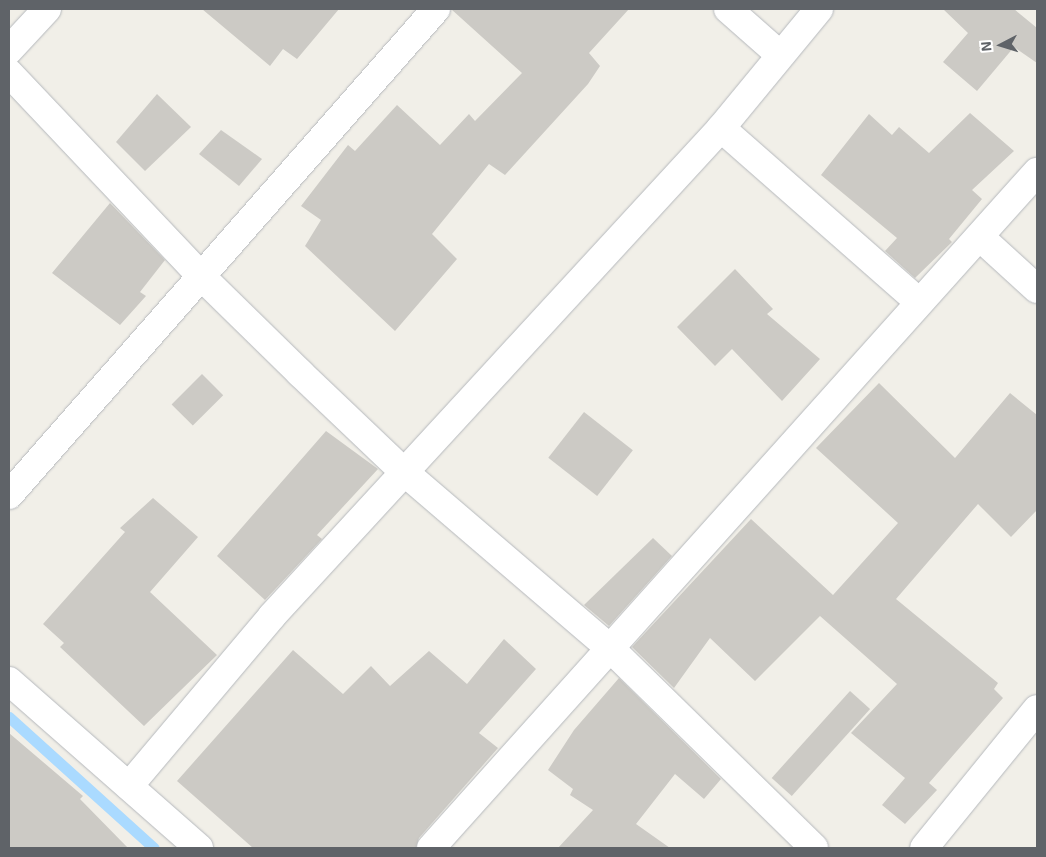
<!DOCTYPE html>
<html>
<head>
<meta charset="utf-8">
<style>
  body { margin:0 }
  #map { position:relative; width:1046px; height:857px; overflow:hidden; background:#f1efe8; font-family:"Exo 2",sans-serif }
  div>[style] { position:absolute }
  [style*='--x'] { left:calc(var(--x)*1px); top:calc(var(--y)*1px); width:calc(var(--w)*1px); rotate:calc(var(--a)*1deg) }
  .stream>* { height:11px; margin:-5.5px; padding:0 5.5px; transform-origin:5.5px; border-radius:5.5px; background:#aadaff }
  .building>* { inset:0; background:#cccac5; transform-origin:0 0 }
  .roads { filter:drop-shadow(0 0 1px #b5b8bc) drop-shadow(0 0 1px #b5b8bc) }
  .street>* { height:28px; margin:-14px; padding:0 14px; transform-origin:14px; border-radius:14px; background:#fff }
  .secondary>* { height:28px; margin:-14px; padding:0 14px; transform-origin:14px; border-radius:14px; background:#fff }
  span { translate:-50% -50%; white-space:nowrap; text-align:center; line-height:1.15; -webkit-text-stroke:4px #fff; paint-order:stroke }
  .frame { position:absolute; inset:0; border:10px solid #5f6368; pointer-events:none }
  .north { position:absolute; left:976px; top:20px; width:50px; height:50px; -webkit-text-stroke:4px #fff; paint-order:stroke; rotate:265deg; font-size:14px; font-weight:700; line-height:20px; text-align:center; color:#5f6368 }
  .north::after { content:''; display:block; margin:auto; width:18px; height:22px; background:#5f6368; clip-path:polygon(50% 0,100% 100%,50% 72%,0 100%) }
</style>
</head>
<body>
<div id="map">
  <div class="stream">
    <div style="--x:9;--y:717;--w:195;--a:42.1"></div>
  </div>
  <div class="building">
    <div style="clip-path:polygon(202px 9px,339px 9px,297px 59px,283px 49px,270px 66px)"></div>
    <div style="clip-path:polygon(451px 9px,629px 9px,589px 53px,600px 66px,588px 84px,505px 175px,489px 164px,432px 234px,457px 259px,395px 331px,305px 246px,321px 220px,301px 206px,348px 145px,355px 151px,397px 105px,440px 145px,469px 114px,475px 121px,522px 73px)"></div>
    <div style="clip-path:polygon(943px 9px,1014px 9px,1037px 28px,1037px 63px,1014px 47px,977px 91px,943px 62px,968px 33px)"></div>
    <div style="clip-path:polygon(157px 94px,191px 127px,145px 171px,116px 142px)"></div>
    <div style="clip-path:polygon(970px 113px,1014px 151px,972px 190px,982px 199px,949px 239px,952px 242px,915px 278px,885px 251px,897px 238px,821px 175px,869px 114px,892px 135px,899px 127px,929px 153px)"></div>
    <div style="clip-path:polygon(221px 130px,262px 159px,239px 186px,199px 154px)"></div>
    <div style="clip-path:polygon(110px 203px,165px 260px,140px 292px,146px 296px,120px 325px,52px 273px)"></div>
    <div style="clip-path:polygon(735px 269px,773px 309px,767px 314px,820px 359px,782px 401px,732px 349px,715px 366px,677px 327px)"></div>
    <div style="left:202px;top:374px;width:30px;height:43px;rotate:45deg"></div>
    <div style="clip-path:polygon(879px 383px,955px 458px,1010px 393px,1037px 415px,1037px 510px,1011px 537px,978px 504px,896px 599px,998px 683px,994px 689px,1003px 698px,929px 783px,937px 790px,905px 824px,882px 805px,905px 778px,851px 733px,897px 684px,820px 616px,755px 681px,710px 638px,674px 688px,632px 647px,751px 519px,833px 595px,898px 523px,816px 448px)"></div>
    <div style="left:584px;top:412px;width:62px;height:58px;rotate:38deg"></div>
    <div style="clip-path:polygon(326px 431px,378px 469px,317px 535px,322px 539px,265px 600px,217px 556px)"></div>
    <div style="clip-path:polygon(153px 498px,198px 537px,150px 592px,217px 655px,144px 726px,60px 647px,64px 643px,43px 624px,125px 532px,120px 528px)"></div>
    <div style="clip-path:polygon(653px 538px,672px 556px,609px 626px,584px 605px)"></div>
    <div style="clip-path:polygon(504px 639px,536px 669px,479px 733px,498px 748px,419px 838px,416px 848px,253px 848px,177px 781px,293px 650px,343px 694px,371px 666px,390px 686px,429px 651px,467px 684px)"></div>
    <div style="clip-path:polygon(619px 678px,721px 779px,704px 799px,675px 774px,636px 824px,670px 848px,558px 848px,593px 810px,570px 795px,573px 789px,548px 770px,574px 730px)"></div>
    <div style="left:850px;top:691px;width:27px;height:117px;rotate:42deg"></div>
    <div style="clip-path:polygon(9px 733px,83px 796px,80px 799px,128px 848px,9px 848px)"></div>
  </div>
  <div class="roads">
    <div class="street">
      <div style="--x:728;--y:9;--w:68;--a:41.4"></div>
      <div style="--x:9;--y:50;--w:56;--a:-47.2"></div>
      <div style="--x:9;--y:73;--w:279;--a:46.6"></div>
      <div style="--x:201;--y:276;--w:139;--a:44.4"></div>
      <div style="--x:300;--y:373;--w:141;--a:43.6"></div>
      <div style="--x:402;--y:470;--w:275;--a:40.6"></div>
      <div style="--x:611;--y:649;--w:284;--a:44.4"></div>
      <div style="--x:721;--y:128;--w:264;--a:41.3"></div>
      <div style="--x:980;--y:237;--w:77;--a:42.4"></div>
      <div style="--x:9;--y:495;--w:647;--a:-48.7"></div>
      <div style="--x:9;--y:681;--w:253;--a:41.3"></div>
      <div style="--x:129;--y:786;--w:222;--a:-49.9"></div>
      <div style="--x:272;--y:616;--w:663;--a:-47.38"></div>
      <div style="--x:721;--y:128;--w:154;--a:-50.5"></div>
      <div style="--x:431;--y:848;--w:908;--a:-48.13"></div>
    </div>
    <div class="secondary">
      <div style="--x:924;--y:848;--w:179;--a:-50.9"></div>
    </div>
  </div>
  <div class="frame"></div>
  <div class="north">N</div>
</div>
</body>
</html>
